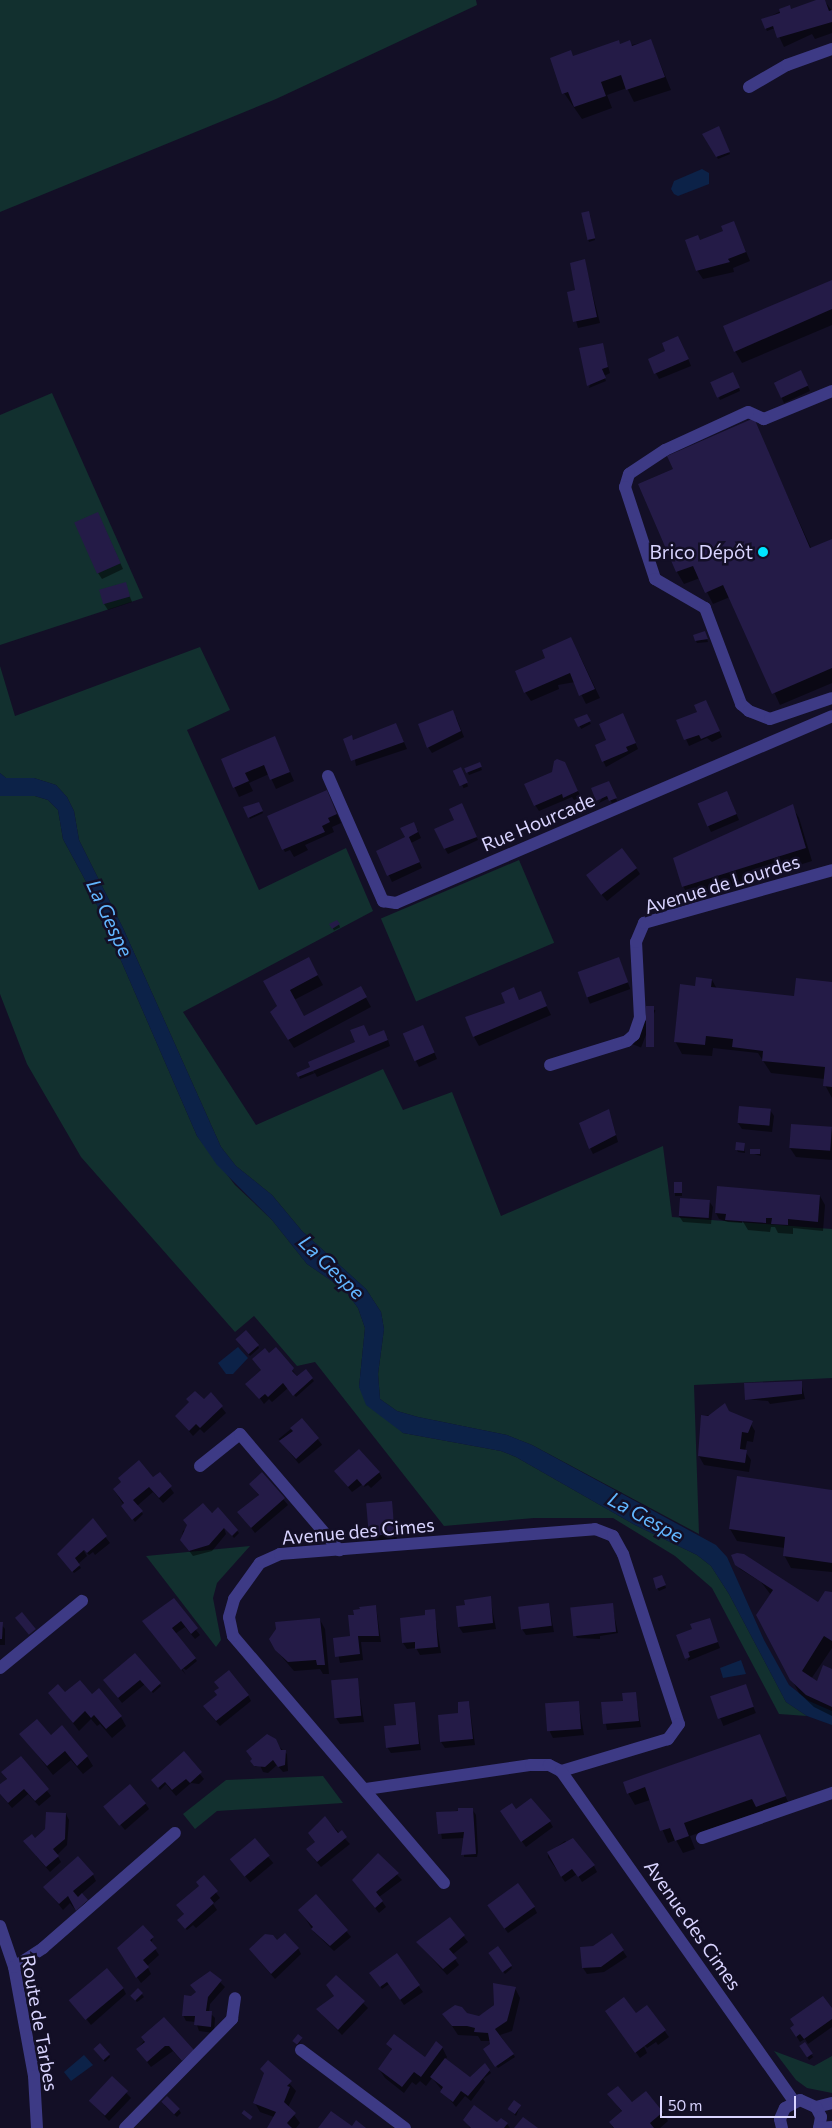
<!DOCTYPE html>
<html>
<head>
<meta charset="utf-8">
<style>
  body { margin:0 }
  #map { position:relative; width:832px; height:2128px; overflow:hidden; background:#130f26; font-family:Commissioner,sans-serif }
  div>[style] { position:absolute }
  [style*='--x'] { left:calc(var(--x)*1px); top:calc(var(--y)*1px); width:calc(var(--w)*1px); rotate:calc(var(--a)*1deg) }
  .green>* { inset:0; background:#12302f; transform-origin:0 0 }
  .water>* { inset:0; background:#0c2248 }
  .shadow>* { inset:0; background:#0007; transform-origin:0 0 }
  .building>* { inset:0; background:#241b47; transform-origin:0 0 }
  .minor>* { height:12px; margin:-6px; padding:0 6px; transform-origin:6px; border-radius:6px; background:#3d3a85 }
  .dots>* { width:14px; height:14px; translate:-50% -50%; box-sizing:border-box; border:2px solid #130f26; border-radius:50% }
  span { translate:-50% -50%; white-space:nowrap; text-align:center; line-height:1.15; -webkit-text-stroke:5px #130f26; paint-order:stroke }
  .poi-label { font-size:19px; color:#d9d4ff }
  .right { translate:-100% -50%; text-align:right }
  .street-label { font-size:19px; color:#d9d4ff }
  .water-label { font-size:20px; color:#62b6ff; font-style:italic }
  .scale { position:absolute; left:660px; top:2096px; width:136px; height:22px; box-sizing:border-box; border:2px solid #d9d4ff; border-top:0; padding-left:6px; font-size:15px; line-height:18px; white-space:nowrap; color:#d9d4ff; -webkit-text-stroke:4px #130f26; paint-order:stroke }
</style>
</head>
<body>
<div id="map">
  <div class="green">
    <div style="clip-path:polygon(0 0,476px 0,477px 5px,276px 99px,0 212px)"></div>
    <div style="clip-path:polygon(52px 393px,143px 598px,0 645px,0 415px)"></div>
    <div style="clip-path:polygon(200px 647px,230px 710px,187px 730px,259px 890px,346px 848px,373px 911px,183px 1012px,256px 1125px,383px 1069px,403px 1110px,452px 1092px,501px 1216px,663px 1146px,672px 1217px,832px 1229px,832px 1378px,694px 1385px,699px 1534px,532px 1445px,507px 1435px,418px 1417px,397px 1411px,380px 1399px,378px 1374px,384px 1329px,381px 1312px,366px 1289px,302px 1231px,272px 1195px,236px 1166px,221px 1147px,123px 928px,79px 840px,74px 811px,67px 797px,56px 785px,34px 778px,6px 778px,0 773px,0 666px,15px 716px)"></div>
    <div style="clip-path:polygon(0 796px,35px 796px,48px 800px,58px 810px,63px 839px,90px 889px,197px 1136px,235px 1185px,272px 1220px,307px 1264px,345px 1290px,358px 1308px,365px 1328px,359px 1387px,403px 1433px,501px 1451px,516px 1457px,635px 1525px,697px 1555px,711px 1566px,729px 1594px,786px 1702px,807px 1716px,779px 1714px,712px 1588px,675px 1556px,613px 1518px,534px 1518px,444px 1526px,315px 1362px,297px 1366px,254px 1316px,235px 1332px,81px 1157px,27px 1064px,0 994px)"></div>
    <div style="left:519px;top:860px;width:90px;height:150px;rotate:67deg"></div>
    <div style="clip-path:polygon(250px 1546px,217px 1583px,213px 1598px,221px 1640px,216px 1647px,146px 1556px)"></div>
    <div style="clip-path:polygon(323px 1776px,343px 1803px,217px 1811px,195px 1829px,183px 1814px,226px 1780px)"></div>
    <div style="clip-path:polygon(774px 2051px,814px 2066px,832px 2056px,832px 2093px,807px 2088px,796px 2080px)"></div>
  </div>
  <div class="water">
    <div style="clip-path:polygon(702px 169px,709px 173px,709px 184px,678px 196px,674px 194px,671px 189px,674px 181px)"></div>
    <div style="clip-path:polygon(0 773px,6px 778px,34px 778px,56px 785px,67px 797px,74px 811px,79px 840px,123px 928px,221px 1147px,236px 1166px,272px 1195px,302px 1231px,366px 1289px,381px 1312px,384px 1329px,378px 1374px,380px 1399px,397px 1411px,418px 1417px,507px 1435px,532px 1445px,716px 1545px,727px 1557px,764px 1640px,789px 1685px,809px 1701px,832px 1711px,832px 1725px,807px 1716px,786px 1702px,729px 1594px,711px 1566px,697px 1555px,635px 1525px,516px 1457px,501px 1451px,403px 1433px,366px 1405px,359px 1387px,365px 1328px,358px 1308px,345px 1290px,307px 1264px,272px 1220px,217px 1165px,197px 1136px,90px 889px,63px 839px,58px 810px,48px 800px,35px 796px,0 796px)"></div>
    <div style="clip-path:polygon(238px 1347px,248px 1358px,233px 1374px,226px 1374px,218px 1363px)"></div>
    <div style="clip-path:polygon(741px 1660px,746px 1674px,723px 1678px,720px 1668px)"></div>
    <div style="clip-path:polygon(84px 2055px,93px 2065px,71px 2081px,64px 2072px)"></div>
  </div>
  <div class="shadow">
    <div style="clip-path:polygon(820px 0,824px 0,832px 11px,832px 33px,815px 39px,812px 34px,784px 47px,775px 28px,767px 31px,766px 29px,763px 20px,789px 7px,791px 10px)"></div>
    <div style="clip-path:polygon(651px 41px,671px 90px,634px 102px,627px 88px,607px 95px,612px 108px,582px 119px,564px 93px,573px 57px)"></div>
    <div style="clip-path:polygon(720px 130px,730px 154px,718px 159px,704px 134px)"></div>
    <div style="clip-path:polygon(590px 215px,595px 240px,589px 242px,588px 239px)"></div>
    <div style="clip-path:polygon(734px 223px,750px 261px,733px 268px,734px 272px,703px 279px,697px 270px,700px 241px,725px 232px)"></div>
    <div style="clip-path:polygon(584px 261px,600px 323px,578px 328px,568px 293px,577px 291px)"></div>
    <div style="clip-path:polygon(832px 282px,832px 325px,742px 363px,735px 351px)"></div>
    <div style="clip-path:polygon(602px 345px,610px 373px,604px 376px,606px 381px,589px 388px)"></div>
    <div style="clip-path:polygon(685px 351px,691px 366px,659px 379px,649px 360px)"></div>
    <div style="clip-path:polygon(734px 376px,740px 391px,720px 400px,719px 398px)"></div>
    <div style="clip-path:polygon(804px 377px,810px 391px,784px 403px,774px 382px)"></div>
    <div style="clip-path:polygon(753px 420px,811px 548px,832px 540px,832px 683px,780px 705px,730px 597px,713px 604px,700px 578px,684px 584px,677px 572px,675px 470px)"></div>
    <div style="clip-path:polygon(101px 520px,123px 569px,102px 579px,98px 573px)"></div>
    <div style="clip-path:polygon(125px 584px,132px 602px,108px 610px,104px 604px)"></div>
    <div style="clip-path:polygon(706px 635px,708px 642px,697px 643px,696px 641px)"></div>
    <div style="clip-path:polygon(579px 654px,600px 698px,586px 704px,575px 682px,558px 685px,559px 689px,531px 701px,525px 692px)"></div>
    <div style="clip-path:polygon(706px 701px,722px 737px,712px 742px,707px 738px,689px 746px,678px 721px,699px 713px)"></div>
    <div style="left:586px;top:715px;width:10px;height:11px;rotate:61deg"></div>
    <div style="clip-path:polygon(456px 717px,464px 737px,432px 753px,428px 747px)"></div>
    <div style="clip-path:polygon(626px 721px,638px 749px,606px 767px,596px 746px,607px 741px)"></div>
    <div style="clip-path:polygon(396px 724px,407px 749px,356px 766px,351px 737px,354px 741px)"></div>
    <div style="clip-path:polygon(279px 747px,294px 781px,276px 789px,269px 774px,249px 783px,253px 791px,239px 797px,222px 760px)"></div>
    <div style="clip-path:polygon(479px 763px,482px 770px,469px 775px,466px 769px)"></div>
    <div style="clip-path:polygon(565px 767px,581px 797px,574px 800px,572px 797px,539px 811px,535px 805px)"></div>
    <div style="left:460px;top:768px;width:20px;height:5px;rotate:66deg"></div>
    <div style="clip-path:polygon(610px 785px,617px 801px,612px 803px,609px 798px,599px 803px)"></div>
    <div style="clip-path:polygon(327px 792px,341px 823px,332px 827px,334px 832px,305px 845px,308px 850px,294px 857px,290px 850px,285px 852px,268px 817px)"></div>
    <div style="clip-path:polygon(730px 798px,739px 820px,711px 832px,698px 804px)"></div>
    <div style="clip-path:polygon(259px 804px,263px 813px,250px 819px,245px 808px)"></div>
    <div style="clip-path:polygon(792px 806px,799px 818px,812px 861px,690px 899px,683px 886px)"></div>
    <div style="clip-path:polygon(465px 811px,478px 840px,448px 854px,445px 849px,456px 821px)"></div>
    <div style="clip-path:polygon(417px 829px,421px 838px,411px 843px,422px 868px,392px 882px,380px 856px)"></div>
    <div style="clip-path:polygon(636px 868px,640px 874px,607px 901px,592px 883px)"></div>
    <div style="left:337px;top:921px;width:7px;height:7px;rotate:63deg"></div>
    <div style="clip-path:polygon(308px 958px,323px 985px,294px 1000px,304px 1018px,360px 987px,371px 1007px,294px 1048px,277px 1022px,278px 1006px)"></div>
    <div style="left:619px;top:958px;width:33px;height:43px;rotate:70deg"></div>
    <div style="clip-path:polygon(712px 980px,717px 989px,795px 997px,832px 983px,832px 1098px,825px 1085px,825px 1079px,771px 1073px,758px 1053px,713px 1048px,712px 1056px,682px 1054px,675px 1041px)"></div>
    <div style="clip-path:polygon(540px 993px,551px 1015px,479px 1046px,474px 1037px,519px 1001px)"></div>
    <div style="left:647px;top:1007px;width:9px;height:40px;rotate:21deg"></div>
    <div style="clip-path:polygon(426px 1032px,437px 1059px,419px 1067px,416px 1061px)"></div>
    <div style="clip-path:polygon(387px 1037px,390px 1046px,317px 1077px,315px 1073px,300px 1079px,298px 1074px,310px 1069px,314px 1073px,310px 1062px,368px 1038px)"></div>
    <div style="clip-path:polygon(770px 1110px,774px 1116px,772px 1132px,742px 1129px,738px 1123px)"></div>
    <div style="clip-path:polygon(610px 1113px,618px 1142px,593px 1154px,590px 1148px)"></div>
    <div style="clip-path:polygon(832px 1128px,832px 1160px,796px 1157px,790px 1148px)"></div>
    <div style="clip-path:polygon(744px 1144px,745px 1153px,738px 1152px,737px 1150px)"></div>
    <div style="clip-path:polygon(760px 1151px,761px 1156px,751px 1153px)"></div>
    <div style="left:675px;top:1183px;width:7px;height:13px"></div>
    <div style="clip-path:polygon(820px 1196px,825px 1205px,823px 1231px,793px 1228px,793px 1234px,778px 1233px,775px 1227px,771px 1227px,770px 1232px,748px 1230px,742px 1220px,742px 1223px,728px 1222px,719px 1219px,716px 1213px)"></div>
    <div style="clip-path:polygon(709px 1201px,713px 1207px,711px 1224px,683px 1222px,679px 1216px)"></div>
    <div style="clip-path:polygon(239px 1343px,258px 1346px,259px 1348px,250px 1356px)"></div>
    <div style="clip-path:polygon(276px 1349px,297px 1376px,305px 1371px,314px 1381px,296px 1397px,288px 1388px,272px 1402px,269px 1399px,264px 1404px,254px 1390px,268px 1355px)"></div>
    <div style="clip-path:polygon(801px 1382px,805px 1399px,770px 1404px,768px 1401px,746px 1399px)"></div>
    <div style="clip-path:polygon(211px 1394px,226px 1413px,204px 1433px,200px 1429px,193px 1436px,179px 1419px)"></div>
    <div style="clip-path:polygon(728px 1413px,749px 1421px,755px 1431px,753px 1442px,747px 1441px,745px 1451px,751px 1460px,749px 1472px,704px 1465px,699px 1456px,702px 1416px)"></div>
    <div style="left:302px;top:1420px;width:32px;height:30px;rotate:51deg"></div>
    <div style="clip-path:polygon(379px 1472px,382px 1478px,371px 1488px,368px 1485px,364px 1487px,367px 1481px,352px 1492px,342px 1480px)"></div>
    <div style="clip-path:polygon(160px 1474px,174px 1493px,163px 1503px,153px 1492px,137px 1506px,143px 1514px,135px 1522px,114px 1490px,122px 1483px,153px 1479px)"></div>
    <div style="clip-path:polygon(262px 1474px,288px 1505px,255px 1533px,239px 1512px,259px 1496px,254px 1489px)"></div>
    <div style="clip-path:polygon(832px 1491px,832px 1572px,791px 1568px,784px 1555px,785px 1548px,737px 1541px,730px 1529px)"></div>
    <div style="clip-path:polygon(391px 1503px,397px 1539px,370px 1542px,366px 1528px)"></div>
    <div style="clip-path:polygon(218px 1509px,239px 1533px,234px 1538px,223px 1525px,226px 1534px,212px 1551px,193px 1556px,181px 1540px,183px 1531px)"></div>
    <div style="clip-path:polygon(92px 1520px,110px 1543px,95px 1555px,93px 1552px,89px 1555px,82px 1548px,87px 1556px,78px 1564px,81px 1568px,74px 1573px,67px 1564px)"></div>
    <div style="clip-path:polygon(733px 1556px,818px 1604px,832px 1594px,832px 1648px,811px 1679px,817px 1683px,832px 1671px,832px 1716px,814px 1707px,799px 1693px,792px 1680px,771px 1595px,761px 1582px,740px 1569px)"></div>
    <div style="clip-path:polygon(663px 1579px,666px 1588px,659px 1591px,657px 1588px)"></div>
    <div style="clip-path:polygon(490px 1597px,496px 1629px,463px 1633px,459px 1627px)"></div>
    <div style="clip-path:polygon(549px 1605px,554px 1632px,526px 1635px,522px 1629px)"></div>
    <div style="clip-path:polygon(612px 1605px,618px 1633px,600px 1636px,600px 1639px,577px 1638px,575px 1635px)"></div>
    <div style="clip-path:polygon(177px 1606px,200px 1635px,195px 1639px,185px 1627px,175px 1634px,197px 1661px,186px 1670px,181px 1667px,186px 1675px,150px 1631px)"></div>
    <div style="clip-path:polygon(376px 1606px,381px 1642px,361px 1642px,363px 1660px,340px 1663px,335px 1639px,351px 1637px,356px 1616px)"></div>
    <div style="clip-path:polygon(434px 1610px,441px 1653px,420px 1655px,416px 1648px,407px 1649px,403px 1643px,424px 1617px)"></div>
    <div style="clip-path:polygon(709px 1619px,720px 1648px,688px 1661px,693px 1630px)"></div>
    <div style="clip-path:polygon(320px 1620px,325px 1629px,329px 1674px,323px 1674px,320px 1669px,294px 1671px,276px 1650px,277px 1629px)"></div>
    <div style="clip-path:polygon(0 1623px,5px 1629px,5px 1645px,0 1645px)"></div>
    <div style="clip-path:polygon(135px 1654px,161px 1686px,153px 1693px,145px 1684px,122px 1703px,104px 1680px)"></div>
    <div style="clip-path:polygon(357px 1680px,364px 1722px,340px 1724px,336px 1718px)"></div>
    <div style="left:745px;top:1686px;width:29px;height:35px;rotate:68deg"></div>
    <div style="clip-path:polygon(50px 1693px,91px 1696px,121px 1717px,126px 1726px,112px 1738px,100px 1724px,97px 1726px,91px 1719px,79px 1731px)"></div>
    <div style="clip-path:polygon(635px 1693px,641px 1727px,607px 1730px,602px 1704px,624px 1702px)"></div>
    <div style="clip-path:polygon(218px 1695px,248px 1695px,251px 1701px,220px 1726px,208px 1712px)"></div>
    <div style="clip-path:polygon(469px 1702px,475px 1745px,445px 1748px,441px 1742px)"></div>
    <div style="clip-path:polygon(578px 1702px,584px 1735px,553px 1738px,550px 1732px,564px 1703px)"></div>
    <div style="clip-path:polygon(414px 1704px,421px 1750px,391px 1753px,387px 1747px)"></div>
    <div style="clip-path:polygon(21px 1734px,50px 1737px,87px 1756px,93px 1766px,83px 1774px,71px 1760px,53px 1775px)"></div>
    <div style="clip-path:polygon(267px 1735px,287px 1754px,288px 1771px,283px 1772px,277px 1765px,268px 1773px,263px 1772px,259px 1763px,256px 1767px,253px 1763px)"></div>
    <div style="clip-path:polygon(760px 1736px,788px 1802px,690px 1836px,695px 1849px,683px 1853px,676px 1840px,668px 1843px,650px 1800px,635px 1805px,628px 1793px)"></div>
    <div style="clip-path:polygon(183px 1753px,204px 1779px,199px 1784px,191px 1783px,176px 1796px,166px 1784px,160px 1790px,154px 1782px)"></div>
    <div style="clip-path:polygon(21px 1758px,51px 1796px,39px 1806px,28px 1794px,12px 1808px,0 1794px,0 1786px,7px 1780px,3px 1773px)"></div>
    <div style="clip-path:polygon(145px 1803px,149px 1809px,125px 1830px,106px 1807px)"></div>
    <div style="clip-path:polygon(472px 1809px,476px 1815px,478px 1852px,477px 1857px,464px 1857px,464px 1838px,442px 1839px,438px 1813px)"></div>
    <div style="clip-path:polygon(516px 1811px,550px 1822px,553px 1827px,526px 1847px,505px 1818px)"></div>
    <div style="clip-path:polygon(66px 1814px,69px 1820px,67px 1845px,57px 1855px,61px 1862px,50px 1872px,36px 1856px,35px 1840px)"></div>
    <div style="clip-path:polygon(325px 1818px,350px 1844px,321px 1867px,314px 1859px,317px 1824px)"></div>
    <div style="left:254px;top:1840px;width:30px;height:30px;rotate:50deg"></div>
    <div style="clip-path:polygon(565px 1841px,594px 1866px,597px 1872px,582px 1882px,577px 1874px,565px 1882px,548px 1857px,548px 1853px)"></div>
    <div style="clip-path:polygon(378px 1855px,402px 1880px,379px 1897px,386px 1907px,379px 1913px,353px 1880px)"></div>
    <div style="clip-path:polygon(93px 1875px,96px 1881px,81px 1894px,87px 1901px,80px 1916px,70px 1903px,63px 1910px,45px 1887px)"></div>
    <div style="clip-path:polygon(204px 1877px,220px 1898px,213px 1904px,217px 1910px,196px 1928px,193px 1925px,187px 1930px,180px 1923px,185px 1915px,178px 1905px,200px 1886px)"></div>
    <div style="clip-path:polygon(316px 1895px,351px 1937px,334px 1951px,314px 1932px,300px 1910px)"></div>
    <div style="clip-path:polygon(534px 1907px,537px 1913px,508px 1933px,494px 1914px)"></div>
    <div style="clip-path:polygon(450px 1919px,468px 1942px,452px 1955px,459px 1965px,447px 1975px,418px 1943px)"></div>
    <div style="clip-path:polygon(612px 1934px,627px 1957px,604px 1972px,587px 1974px,583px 1968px,593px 1947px)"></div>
    <div style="clip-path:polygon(153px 1938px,151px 1943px,159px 1955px,147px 1966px,151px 1974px,141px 1983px,125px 1960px)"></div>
    <div style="clip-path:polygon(277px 1941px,298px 1948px,301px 1954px,275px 1979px,255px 1956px)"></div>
    <div style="clip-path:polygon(498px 1947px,512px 1968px,505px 1974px,491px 1956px)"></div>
    <div style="clip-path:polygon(396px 1955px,423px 1992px,404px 2005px,389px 1984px,382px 1989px,371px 1973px)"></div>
    <div style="clip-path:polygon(210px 1972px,225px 1987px,210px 2004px,209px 2012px,215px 2018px,214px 2033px,199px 2031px,196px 2022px,186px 2021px,183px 2015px)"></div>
    <div style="clip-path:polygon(336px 1976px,368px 2008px,342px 2035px,317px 2009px,336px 1996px)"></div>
    <div style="clip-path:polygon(123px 1988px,126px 1994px,91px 2025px,72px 2001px)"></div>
    <div style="clip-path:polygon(515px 1988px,520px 1998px,512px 2031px,500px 2035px,515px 2057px,498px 2068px,490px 2058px,491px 2041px,481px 2041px,478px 2036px,458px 2035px,444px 2014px,479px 2017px)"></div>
    <div style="clip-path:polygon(138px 1990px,144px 1997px,137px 2002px,133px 1998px)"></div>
    <div style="clip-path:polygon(647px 2007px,669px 2037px,658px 2045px,656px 2042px,647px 2048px,643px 2044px,647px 2053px,640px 2058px,621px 2032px)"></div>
    <div style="clip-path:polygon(832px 2010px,832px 2027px,808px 2044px,805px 2039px,800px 2042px,795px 2034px)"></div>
    <div style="clip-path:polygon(164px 2018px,186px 2066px,173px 2051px,151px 2067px,137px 2049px)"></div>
    <div style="clip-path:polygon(302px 2038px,298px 2046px,293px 2041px)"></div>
    <div style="clip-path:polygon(388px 2044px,425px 2059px,442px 2047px,447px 2057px,445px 2060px,470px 2079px,485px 2065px,491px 2073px,483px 2079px,485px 2082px,471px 2101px,465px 2096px,456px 2107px,432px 2078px,426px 2086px,420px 2081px,416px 2085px,412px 2082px,404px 2093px,385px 2078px,379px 2069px,392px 2051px)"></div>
    <div style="left:804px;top:2044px;width:16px;height:5px;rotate:55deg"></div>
    <div style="clip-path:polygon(96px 2051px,109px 2055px,110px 2057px,105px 2062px)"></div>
    <div style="clip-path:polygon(273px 2065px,296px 2091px,288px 2107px,300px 2123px,296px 2128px,268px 2128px,274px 2117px,260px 2112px,255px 2103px,264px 2075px)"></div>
    <div style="clip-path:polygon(112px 2078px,131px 2098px,109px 2121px,93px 2104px)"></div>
    <div style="clip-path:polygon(609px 2094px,662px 2112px,668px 2121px,660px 2128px,613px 2128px,610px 2122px,622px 2112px)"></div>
    <div style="clip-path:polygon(164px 2105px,179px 2110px,181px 2113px,177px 2117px)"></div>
    <div style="clip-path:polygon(520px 2106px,516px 2116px,509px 2109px)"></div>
    <div style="clip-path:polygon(465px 2120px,507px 2124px,510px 2128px,470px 2128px)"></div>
  </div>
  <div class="building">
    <div style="clip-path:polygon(816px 0,825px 0,829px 11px,832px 10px,832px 22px,777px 38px,773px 26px,765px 29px,761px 19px,780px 13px,779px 9px,790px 5px,791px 9px)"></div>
    <div style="clip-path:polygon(651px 39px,665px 77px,626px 90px,621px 75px,601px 82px,606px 96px,574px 107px,568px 92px,562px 94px,550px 58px,571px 50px,573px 56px,619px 40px,620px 44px,630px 40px,632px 46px)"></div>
    <div style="clip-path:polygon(719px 126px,730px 152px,716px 157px,702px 134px)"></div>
    <div style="left:589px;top:211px;width:28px;height:8px;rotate:77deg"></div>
    <div style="clip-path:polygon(734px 221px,746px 252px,728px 259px,730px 262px,696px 271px,685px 240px,698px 235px,700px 240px,723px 231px,721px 226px)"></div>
    <div style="clip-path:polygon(585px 259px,597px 317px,573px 322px,567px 292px,575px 290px,570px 263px)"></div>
    <div style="clip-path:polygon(832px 280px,832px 309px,734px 352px,723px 326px)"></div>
    <div style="clip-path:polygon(678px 336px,689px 359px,654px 374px,648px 359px,665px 351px,662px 343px)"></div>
    <div style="clip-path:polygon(603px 343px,608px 367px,602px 369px,606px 378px,587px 386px,579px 348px)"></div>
    <div style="left:801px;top:370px;width:17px;height:30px;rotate:65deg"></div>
    <div style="left:733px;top:372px;width:17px;height:25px;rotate:66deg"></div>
    <div style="clip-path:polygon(754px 418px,810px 548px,832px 539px,832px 668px,772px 694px,723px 585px,705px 593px,693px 566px,676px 572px,638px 484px,673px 469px,667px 456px)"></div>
    <div style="left:98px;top:512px;width:56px;height:26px;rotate:66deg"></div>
    <div style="left:126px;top:582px;width:15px;height:28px;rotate:74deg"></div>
    <div style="clip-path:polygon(705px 631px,708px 639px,695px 641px,693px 635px)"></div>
    <div style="clip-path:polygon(571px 637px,595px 689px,579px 696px,570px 673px,524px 693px,515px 671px,545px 658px,542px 650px)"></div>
    <div style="clip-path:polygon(706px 700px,720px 731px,701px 739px,699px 735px,684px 740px,676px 720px,697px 712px,694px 705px)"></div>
    <div style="clip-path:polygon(453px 710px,461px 731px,427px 748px,418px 724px)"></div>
    <div style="clip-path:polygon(623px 713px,636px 743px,626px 747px,628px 751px,602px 762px,595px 745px,606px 740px,599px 724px)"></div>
    <div style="clip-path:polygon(587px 714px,591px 721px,578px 727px,574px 719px)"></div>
    <div style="clip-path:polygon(396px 723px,404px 742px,351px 761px,343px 739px,352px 735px,353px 740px)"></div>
    <div style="clip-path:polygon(275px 736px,290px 772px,270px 780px,264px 765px,245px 773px,249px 781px,233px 788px,221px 759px)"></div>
    <div style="clip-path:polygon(557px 759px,565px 762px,578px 791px,563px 798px,562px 794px,534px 806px,524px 784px,552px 772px,554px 761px)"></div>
    <div style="left:480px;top:762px;width:5px;height:17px;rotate:68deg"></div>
    <div style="left:461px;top:767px;width:17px;height:9px;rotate:66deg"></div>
    <div style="clip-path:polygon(609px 781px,617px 798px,609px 801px,607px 796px,596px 801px,591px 788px)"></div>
    <div style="clip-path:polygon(327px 790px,337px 814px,328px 818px,330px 822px,322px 826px,325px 832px,282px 850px,267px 816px)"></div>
    <div style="left:727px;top:791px;width:25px;height:32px;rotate:67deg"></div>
    <div style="clip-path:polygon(259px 802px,263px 811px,248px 818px,243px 807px)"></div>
    <div style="clip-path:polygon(462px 803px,477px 837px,444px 849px,434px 829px,454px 820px,449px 809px)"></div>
    <div style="clip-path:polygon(793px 804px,806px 848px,682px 887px,673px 858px)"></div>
    <div style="clip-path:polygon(414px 822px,418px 832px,409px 837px,420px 862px,387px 876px,376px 851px,405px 837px,400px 828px)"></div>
    <div style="left:622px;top:848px;width:25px;height:45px;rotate:53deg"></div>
    <div style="clip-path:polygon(337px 920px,340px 924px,332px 929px,329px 924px)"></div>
    <div style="clip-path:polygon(309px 957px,318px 975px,290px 990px,304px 1016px,361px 986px,367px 997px,288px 1040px,270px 1012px,277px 1006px,263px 981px)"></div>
    <div style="left:619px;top:957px;width:27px;height:44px;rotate:70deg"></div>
    <div style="clip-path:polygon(696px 977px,712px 979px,711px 987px,794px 996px,796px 978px,832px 982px,832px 1087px,823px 1086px,825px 1067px,762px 1061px,763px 1051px,732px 1047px,733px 1039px,706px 1036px,705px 1045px,674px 1042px,680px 984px,695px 986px)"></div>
    <div style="clip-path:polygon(514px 987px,519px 1000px,541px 991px,547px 1006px,473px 1037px,465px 1017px,505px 1003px,501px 993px)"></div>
    <div style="left:646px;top:1006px;width:8px;height:41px"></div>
    <div style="clip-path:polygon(364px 1025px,369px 1036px,384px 1030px,388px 1040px,298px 1077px,296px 1073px,310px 1067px,308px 1062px,355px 1042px,350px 1030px)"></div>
    <div style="left:423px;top:1025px;width:30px;height:22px;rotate:67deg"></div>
    <div style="left:739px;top:1106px;width:32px;height:17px;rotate:5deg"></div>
    <div style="clip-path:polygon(609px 1109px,616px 1135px,589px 1149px,579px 1123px)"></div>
    <div style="left:791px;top:1124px;width:41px;height:24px;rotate:4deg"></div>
    <div style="left:736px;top:1142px;width:9px;height:8px;rotate:6deg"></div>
    <div style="left:750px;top:1149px;width:10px;height:5px"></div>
    <div style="left:674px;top:1182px;width:8px;height:11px"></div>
    <div style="clip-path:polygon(717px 1186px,820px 1195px,818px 1222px,788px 1219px,788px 1225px,771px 1224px,772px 1218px,766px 1218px,766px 1223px,725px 1220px,726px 1214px,715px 1213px)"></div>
    <div style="left:680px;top:1198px;width:30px;height:18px;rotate:4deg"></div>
    <div style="left:246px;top:1330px;width:20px;height:14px;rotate:49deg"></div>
    <div style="clip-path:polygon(276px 1347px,294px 1368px,292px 1371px,297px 1376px,306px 1369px,313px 1378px,293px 1396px,283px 1383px,268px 1397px,265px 1394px,259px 1399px,245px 1384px,261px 1370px,252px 1359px,265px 1348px,269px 1353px)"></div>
    <div style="clip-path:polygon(802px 1381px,802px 1394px,745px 1400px,744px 1383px)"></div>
    <div style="clip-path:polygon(195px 1391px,204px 1399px,211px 1392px,223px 1406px,200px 1428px,196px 1424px,189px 1431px,175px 1416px,189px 1402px,186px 1399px)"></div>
    <div style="clip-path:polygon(725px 1403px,729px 1411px,753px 1421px,748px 1433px,742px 1432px,740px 1449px,747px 1450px,745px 1463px,698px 1456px,701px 1415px,708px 1416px)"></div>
    <div style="clip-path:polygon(302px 1418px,319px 1438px,296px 1459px,279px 1441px,293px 1431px,290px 1428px)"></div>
    <div style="clip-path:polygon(359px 1449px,380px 1472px,363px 1486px,357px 1479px,348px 1487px,334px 1471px)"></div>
    <div style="clip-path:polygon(139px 1460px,153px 1477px,160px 1472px,172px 1486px,159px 1498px,149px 1487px,133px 1500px,143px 1511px,132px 1520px,121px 1506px,124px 1503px,113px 1489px,121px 1482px,118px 1478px)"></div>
    <div style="clip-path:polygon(262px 1472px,285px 1498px,251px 1528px,237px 1512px,259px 1495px,249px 1484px)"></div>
    <div style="clip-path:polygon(737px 1476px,832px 1490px,832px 1563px,783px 1556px,785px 1537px,729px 1529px)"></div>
    <div style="left:392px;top:1501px;width:33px;height:26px;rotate:85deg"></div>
    <div style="clip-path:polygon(203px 1503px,212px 1513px,218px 1507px,238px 1530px,232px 1536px,224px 1528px,209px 1545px,189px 1551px,180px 1540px,187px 1525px,183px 1520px)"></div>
    <div style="clip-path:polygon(93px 1518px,107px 1536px,87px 1553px,84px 1550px,75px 1558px,80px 1565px,72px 1572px,57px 1554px)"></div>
    <div style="clip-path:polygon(737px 1553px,744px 1554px,818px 1602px,825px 1591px,832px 1592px,832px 1641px,824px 1636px,802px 1671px,817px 1681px,823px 1665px,832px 1669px,832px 1707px,806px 1695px,790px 1680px,756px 1615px,773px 1590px,735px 1565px,731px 1555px)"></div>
    <div style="clip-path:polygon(662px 1575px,666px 1585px,656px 1589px,653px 1578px)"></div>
    <div style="clip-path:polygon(491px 1596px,493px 1623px,458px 1627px,456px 1606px,465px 1605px,464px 1600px)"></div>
    <div style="clip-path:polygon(174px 1598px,198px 1628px,191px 1634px,181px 1621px,172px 1628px,196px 1658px,181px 1670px,142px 1621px)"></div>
    <div style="left:549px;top:1603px;width:23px;height:31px;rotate:83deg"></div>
    <div style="left:613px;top:1603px;width:29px;height:43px;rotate:84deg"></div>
    <div style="clip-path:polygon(376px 1605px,379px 1636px,358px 1636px,360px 1654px,335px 1657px,333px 1638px,350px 1636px,348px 1615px,354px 1615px,353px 1610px,360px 1609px,359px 1607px)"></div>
    <div style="clip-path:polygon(435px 1609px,438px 1647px,415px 1649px,415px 1642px,402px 1643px,400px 1618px,425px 1615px,425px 1610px)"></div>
    <div style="left:22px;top:1612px;width:22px;height:9px;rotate:51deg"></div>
    <div style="clip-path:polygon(320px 1618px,325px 1665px,317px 1665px,316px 1660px,288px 1662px,275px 1650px,269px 1639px,276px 1629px,275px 1622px)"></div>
    <div style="clip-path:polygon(710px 1618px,718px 1642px,688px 1652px,690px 1657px,685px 1659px,676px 1635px,692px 1629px,690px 1624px)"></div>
    <div style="clip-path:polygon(0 1622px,3px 1622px,2px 1639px,0 1639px)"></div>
    <div style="clip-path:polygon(135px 1653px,161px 1683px,151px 1692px,140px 1680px,118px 1698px,103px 1680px)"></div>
    <div style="clip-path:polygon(229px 1670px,249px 1695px,216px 1721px,203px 1706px,217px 1695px,214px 1691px,219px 1688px,214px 1682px)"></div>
    <div style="left:358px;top:1678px;width:38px;height:27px;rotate:85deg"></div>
    <div style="clip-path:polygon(80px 1680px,92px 1694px,99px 1688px,122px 1716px,106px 1729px,94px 1715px,91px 1718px,85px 1711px,73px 1723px,48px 1693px,58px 1684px,65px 1692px)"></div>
    <div style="left:746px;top:1684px;width:24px;height:38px;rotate:71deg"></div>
    <div style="clip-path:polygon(636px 1692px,639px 1721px,603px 1724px,601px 1702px,623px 1701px,622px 1693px)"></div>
    <div style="clip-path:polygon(469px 1701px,473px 1739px,440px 1742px,438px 1715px,458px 1713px,458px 1702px)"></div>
    <div style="left:579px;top:1701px;width:28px;height:34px;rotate:86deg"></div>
    <div style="clip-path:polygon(415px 1702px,419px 1744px,386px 1748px,384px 1726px,396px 1725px,394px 1704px)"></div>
    <div style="clip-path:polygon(37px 1719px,51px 1735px,62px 1725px,88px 1756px,77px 1766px,65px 1751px,47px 1766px,19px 1734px)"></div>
    <div style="clip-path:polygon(267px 1734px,276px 1739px,281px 1750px,286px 1750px,285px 1765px,278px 1767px,273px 1760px,265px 1767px,254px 1766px,250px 1761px,252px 1759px,246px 1751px)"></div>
    <div style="clip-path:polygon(760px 1734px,786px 1796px,756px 1807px,752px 1799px,684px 1823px,689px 1836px,675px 1841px,670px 1828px,660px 1831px,645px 1787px,627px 1794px,623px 1782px)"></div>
    <div style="clip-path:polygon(184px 1751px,202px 1772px,190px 1783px,186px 1779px,172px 1790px,165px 1782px,158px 1788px,151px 1780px)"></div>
    <div style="clip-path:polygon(21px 1756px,49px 1789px,35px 1801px,24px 1789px,8px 1803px,0 1794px,0 1784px,7px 1779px,1px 1772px)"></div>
    <div style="left:130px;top:1784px;width:25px;height:35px;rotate:50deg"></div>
    <div style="clip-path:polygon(531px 1798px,551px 1821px,521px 1842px,500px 1811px,512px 1803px,516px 1809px)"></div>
    <div style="clip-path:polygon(458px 1808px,473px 1808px,476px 1854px,461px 1855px,464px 1832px,438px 1834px,436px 1812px,458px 1811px)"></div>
    <div style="clip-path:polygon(46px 1812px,66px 1813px,65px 1839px,53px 1849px,59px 1856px,46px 1867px,23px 1841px,32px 1834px,35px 1838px,45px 1829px)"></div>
    <div style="clip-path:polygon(325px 1816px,338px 1833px,342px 1830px,347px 1837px,317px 1862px,306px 1849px,315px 1842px,308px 1833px)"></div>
    <div style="left:255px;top:1838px;width:23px;height:33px;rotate:50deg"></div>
    <div style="clip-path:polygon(573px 1838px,595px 1865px,578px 1877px,572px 1869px,561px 1877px,547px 1852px)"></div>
    <div style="clip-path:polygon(378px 1853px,399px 1873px,376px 1892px,383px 1901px,375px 1908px,352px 1880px)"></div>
    <div style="clip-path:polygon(78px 1856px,94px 1874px,73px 1891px,78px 1897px,82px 1893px,88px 1900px,76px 1911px,68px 1896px,59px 1904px,43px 1887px)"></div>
    <div style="clip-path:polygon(204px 1875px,218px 1891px,210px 1898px,214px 1903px,185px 1929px,177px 1920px,184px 1914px,176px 1905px,199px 1886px,196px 1882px)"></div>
    <div style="left:518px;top:1883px;width:29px;height:38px;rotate:54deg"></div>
    <div style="clip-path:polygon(316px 1894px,348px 1930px,330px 1946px,311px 1929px,313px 1927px,298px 1910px)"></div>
    <div style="clip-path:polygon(450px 1917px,465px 1935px,449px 1949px,457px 1958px,443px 1969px,416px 1942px)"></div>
    <div style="clip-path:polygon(143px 1925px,154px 1937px,150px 1940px,157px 1948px,143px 1960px,149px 1967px,136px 1978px,117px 1948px)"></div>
    <div style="clip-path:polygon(285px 1933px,299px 1948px,271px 1974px,249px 1949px,265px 1934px,273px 1935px,277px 1940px)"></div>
    <div style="clip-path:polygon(612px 1933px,624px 1950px,601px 1967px,582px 1968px,580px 1947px,593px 1946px)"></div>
    <div style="left:498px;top:1946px;width:24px;height:12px;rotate:54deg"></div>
    <div style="clip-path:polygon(397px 1953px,420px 1985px,400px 2000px,387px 1982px,380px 1987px,369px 1973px)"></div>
    <div style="left:107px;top:1968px;width:26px;height:50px;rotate:50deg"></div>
    <div style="clip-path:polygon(210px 1971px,222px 1980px,208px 1997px,206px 2011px,212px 2011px,211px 2027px,194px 2025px,195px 2016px,182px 2016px,184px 1995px,191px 1996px,196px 1992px,190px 1985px)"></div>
    <div style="clip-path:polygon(336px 1975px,365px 2001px,338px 2030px,316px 2009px,334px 1996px,326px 1985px)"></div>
    <div style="clip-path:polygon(493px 1983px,516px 1987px,507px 2021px,495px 2029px,514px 2054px,495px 2067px,483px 2049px,490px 2044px,488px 2033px,474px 2032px,475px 2028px,467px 2026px,452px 2026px,442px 2014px,455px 2005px,462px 2007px,467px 2013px,479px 2016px,494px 2005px)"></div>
    <div style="left:138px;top:1988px;width:7px;height:11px;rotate:45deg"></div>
    <div style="clip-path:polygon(823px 1996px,832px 2008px,832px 2019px,804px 2039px,800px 2034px,796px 2037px,790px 2028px,794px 2025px,790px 2019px)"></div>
    <div style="clip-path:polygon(624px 1997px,636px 2013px,647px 2005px,666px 2030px,635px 2053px,605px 2011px)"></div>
    <div style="clip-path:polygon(164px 2017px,194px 2050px,182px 2061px,169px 2046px,165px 2046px,147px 2062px,136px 2049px,145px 2042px,141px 2037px)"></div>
    <div style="left:298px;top:2034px;width:6px;height:9px;rotate:39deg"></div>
    <div style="clip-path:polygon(394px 2034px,425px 2057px,436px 2041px,443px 2047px,421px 2077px,414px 2072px,402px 2087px,378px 2069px,392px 2049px,386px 2044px)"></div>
    <div style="left:805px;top:2042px;width:14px;height:7px;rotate:56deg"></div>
    <div style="left:100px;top:2043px;width:15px;height:9px;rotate:48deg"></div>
    <div style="clip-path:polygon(445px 2058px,470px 2077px,485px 2063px,490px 2070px,468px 2096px,461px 2091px,453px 2102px,440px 2092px,443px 2087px,430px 2077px)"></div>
    <div style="clip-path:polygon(268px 2060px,292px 2081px,287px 2086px,290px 2087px,284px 2102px,296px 2113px,287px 2123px,292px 2128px,267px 2128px,276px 2112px,253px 2103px,264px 2073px,260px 2069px)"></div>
    <div style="left:112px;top:2076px;width:22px;height:34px;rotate:43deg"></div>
    <div style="clip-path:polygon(618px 2086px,632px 2102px,646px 2091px,663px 2112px,650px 2123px,654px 2128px,614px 2128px,609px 2122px,622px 2111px,607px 2094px)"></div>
    <div style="left:167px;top:2096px;width:18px;height:8px;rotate:45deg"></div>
    <div style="left:514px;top:2100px;width:9px;height:11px;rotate:36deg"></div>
    <div style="clip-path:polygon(474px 2105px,497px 2122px,501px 2118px,508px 2123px,504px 2128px,471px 2128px,463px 2120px)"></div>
    <div style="left:244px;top:2110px;width:11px;height:4px;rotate:38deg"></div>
    <div style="clip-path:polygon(331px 2111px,352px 2126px,356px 2120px,366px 2128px,318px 2128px)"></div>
    <div style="clip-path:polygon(523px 2117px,538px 2128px,514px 2128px)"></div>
  </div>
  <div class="minor">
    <div style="--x:749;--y:87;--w:44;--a:-30.1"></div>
    <div style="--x:787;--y:65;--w:48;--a:-19.6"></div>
    <div style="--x:832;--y:391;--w:74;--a:157.6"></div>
    <div style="--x:764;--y:419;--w:17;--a:-156"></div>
    <div style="--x:748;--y:412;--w:91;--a:155.4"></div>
    <div style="--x:665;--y:450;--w:43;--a:146.3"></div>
    <div style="--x:629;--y:474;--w:14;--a:107"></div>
    <div style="--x:625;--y:487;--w:97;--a:71.9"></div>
    <div style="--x:655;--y:579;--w:58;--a:30.1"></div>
    <div style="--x:705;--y:608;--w:103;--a:69.4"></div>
    <div style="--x:741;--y:704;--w:11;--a:41"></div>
    <div style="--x:749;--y:711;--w:22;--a:21"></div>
    <div style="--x:770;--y:719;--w:65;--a:-18.7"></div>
    <div style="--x:328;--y:776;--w:137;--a:66.3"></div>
    <div style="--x:383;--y:901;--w:13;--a:9"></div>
    <div style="--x:396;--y:903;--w:474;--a:-23.2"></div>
    <div style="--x:550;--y:1065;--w:81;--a:-17.3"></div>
    <div style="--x:627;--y:1041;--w:9;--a:-41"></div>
    <div style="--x:634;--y:1035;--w:18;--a:-71"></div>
    <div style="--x:640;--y:1018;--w:76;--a:-93"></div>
    <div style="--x:636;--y:942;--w:21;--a:-67"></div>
    <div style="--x:644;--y:923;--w:195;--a:-15.7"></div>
    <div style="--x:200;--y:1466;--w:51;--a:-38.7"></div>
    <div style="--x:240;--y:1434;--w:153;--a:49.5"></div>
    <div style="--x:0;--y:1668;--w:106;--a:-39.3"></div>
    <div style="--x:366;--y:1789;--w:167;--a:-8.3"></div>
    <div style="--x:531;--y:1765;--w:18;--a:0"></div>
    <div style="--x:549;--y:1765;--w:13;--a:27"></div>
    <div style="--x:702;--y:1838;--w:138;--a:-19.1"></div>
    <div style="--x:444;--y:1883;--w:325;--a:-130.5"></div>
    <div style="--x:233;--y:1636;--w:19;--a:-102"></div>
    <div style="--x:229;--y:1617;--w:19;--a:-74"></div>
    <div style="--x:234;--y:1599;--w:44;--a:-54.2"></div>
    <div style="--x:260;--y:1563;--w:22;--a:-24"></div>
    <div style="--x:280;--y:1554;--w:316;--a:-4.5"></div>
    <div style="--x:595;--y:1529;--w:19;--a:21"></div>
    <div style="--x:613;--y:1536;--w:21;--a:61"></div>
    <div style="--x:623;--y:1554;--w:179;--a:71.8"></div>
    <div style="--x:679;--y:1724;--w:19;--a:126"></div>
    <div style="--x:668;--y:1739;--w:112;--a:163.3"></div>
    <div style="--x:561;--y:1771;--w:404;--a:54.8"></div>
    <div style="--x:0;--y:1926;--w:43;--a:71.1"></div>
    <div style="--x:14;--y:1967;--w:111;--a:79.6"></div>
    <div style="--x:34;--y:2076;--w:52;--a:86.7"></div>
    <div style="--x:14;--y:1967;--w:35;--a:-33"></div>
    <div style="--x:43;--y:1948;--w:175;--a:-41.1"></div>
    <div style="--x:301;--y:2050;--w:130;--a:36.9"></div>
    <div style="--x:816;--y:2107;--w:16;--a:-14"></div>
    <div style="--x:125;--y:2128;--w:153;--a:-45.5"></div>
    <div style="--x:232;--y:2019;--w:21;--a:-82"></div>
    <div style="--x:782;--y:2128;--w:9;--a:-103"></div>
    <div style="--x:780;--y:2119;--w:12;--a:-66"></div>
    <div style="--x:785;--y:2108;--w:17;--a:-28"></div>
    <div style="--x:800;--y:2100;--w:17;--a:24"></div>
    <div style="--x:816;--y:2107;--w:11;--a:63"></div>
    <div style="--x:821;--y:2117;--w:11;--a:100"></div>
    <div style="--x:819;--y:2128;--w:13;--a:-4"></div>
  </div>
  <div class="dots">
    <div style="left:763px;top:552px;background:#00e5ff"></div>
  </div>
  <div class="poi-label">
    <span class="right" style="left:753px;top:552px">Brico Dépôt</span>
  </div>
  <div class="street-label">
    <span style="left:538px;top:822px;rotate:-23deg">Rue Hourcade</span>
    <span style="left:722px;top:884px;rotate:-17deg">Avenue de Lourdes</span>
    <span style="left:358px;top:1531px;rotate:-5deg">Avenue des Cimes</span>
    <span style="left:693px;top:1925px;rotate:55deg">Avenue des Cimes</span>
    <span style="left:40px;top:2023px;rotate:80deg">Route de Tarbes</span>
  </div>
  <div class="water-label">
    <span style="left:110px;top:918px;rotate:65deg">La Gespe</span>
    <span style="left:332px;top:1267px;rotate:44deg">La Gespe</span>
    <span style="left:646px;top:1517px;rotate:29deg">La Gespe</span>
  </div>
  <div class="scale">50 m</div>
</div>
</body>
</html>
